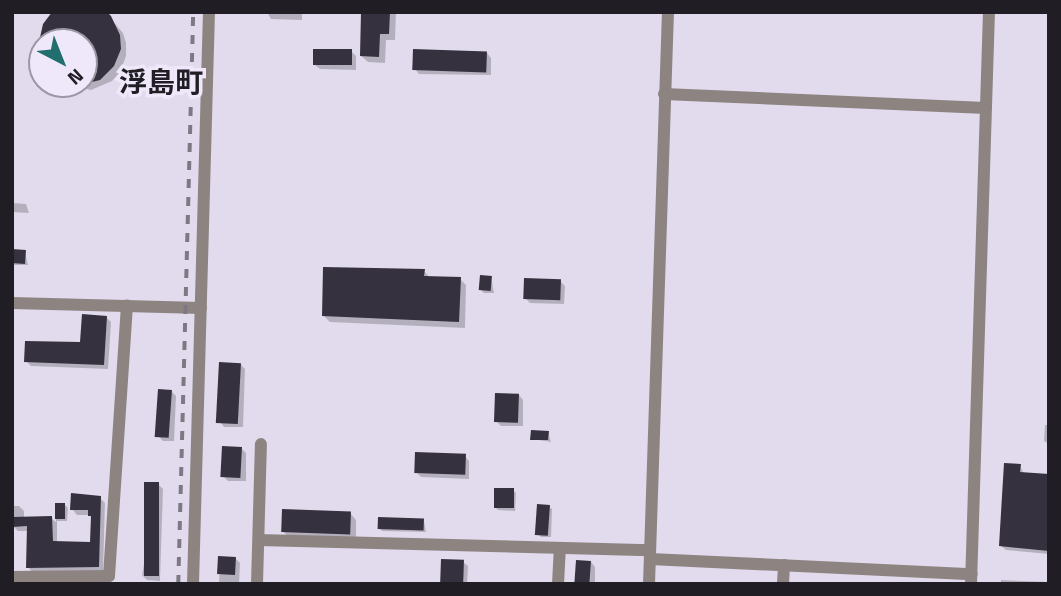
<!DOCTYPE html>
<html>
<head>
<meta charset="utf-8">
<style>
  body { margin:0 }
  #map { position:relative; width:1061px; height:596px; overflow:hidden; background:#e2dbed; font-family:"Titillium Web","Noto Sans JP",sans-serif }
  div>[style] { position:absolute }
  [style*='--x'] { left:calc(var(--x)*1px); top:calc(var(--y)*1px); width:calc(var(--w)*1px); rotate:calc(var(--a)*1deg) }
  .shadow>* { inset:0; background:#0003 }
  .building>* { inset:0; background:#36313e; transform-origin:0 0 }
  .minor>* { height:12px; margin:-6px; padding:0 6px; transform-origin:6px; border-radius:6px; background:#8d8482 }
  .rail>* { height:3.5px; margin-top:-1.75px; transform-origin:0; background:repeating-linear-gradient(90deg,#7d7884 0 9px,transparent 0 18px) }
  span { translate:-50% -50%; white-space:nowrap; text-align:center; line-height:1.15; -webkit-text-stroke:7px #efe8fa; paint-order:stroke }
  .neighbourhood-label { font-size:28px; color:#201e24; font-weight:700 }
  .frame { position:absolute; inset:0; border:14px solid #201e24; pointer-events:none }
  .north { position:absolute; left:28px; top:28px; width:70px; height:70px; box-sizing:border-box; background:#efe8fa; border:2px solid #9c97a4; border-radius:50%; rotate:138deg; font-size:19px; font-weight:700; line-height:28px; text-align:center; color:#201e24 }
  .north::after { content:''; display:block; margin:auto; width:24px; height:32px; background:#226e6f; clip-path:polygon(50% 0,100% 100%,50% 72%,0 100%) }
</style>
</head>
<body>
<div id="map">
  <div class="shadow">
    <div style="clip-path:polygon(267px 12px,302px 12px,302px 20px,271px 19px)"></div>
    <div style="clip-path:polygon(363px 12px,396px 12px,395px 40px,386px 40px,385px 63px,368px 62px,361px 56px)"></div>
    <div style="clip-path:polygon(110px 18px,123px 33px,126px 43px,126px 56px,120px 72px,112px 81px,91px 90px,66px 84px,84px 84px,84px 42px,42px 42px,42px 51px,40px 47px,44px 25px)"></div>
    <div style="clip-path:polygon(351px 51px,356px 56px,356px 70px,320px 69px,315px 65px)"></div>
    <div style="clip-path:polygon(487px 53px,491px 58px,491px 75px,419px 74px,415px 69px)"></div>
    <div style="clip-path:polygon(12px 203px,26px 204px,29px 213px,12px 212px)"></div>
    <div style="clip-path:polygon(12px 251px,25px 252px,28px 265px,12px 265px)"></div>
    <div style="clip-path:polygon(424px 271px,430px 278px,460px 279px,466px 285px,465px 328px,330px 322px,324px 316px)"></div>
    <div style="clip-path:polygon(491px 277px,494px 293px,484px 293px,481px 290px)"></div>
    <div style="clip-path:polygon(560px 281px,565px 286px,564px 304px,530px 303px,525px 298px)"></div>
    <div style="clip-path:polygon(106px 317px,111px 322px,108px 369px,31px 366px,26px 361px,82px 344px)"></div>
    <div style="clip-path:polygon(240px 364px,245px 369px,243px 427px,224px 427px,220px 422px)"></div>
    <div style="clip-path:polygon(171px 391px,176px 396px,174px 441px,163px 441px,158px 436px)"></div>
    <div style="clip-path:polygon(519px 395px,523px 400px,523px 426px,501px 426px,496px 421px)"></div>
    <div style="clip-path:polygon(1045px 425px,1049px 425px,1049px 444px,1044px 441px)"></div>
    <div style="clip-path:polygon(548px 432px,551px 442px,532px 439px)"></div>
    <div style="clip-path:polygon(241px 448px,246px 453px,246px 481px,228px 481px,223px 476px)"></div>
    <div style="clip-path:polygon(465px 456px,469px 461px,469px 479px,421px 477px,416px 472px)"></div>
    <div style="clip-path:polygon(1020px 466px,1024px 474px,1049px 475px,1049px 554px,1006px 550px,1001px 546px)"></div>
    <div style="clip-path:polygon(158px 484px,163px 489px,160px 581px,147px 580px,142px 575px)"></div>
    <div style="clip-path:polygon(513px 490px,516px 493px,515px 511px,498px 510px,495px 507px)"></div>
    <div style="clip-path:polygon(100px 498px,105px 503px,103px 572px,33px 573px,28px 567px,29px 531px,18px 531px,13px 526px,12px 506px,19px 506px,24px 511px,24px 518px,51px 518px,56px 522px,57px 504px,65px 505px,68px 508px,67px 521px,57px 521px,57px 543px,91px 543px,93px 519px,89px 515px,77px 515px,72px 509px)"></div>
    <div style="clip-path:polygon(549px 507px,552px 509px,551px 537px,541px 537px,538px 534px)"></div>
    <div style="clip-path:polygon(350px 513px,356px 520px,356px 539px,289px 538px,283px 531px)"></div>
    <div style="clip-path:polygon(424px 521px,426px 532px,382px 531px,379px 528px)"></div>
    <div style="clip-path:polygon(220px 558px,236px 559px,240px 563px,239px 584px,219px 584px)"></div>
    <div style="clip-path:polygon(463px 562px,468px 566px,467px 584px,442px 584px)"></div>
    <div style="clip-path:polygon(591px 562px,595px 567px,595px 584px,577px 584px)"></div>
    <div style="clip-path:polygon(1001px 580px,1049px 582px,1049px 584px,1001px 584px)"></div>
  </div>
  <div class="building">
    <div style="clip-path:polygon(52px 12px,107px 12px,111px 16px,120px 35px,121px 49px,114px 66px,100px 80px,84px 84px,84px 42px,39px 42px,43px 24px)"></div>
    <div style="clip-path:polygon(361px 12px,390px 12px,389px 34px,380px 34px,379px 57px,360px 56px)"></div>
    <div style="left:313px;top:49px;width:39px;height:16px"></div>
    <div style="left:413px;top:49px;width:74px;height:21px;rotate:2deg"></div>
    <div style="left:12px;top:249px;width:14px;height:14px;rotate:4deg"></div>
    <div style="clip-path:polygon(323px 267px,425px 269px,424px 276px,461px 277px,459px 322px,322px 316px)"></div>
    <div style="left:480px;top:275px;width:12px;height:15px;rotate:5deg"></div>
    <div style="left:524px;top:278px;width:37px;height:21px;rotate:2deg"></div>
    <div style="clip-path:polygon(82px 314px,107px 316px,104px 365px,24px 362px,25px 341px,80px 342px)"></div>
    <div style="left:219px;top:362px;width:22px;height:61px;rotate:3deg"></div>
    <div style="left:158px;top:389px;width:14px;height:48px;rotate:4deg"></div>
    <div style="left:495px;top:393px;width:24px;height:29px;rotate:2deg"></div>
    <div style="clip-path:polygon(531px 430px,549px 431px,548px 440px,530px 440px)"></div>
    <div style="left:222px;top:446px;width:20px;height:31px;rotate:3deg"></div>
    <div style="left:415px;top:452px;width:51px;height:21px;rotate:2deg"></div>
    <div style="clip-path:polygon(1004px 463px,1021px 464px,1020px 472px,1049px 474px,1049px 551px,999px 546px)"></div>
    <div style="left:144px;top:482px;width:15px;height:94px"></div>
    <div style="left:494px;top:488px;width:20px;height:20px"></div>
    <div style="clip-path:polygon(71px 493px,101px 496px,99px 567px,26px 568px,27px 526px,12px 527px,12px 517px,52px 516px,53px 541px,90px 542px,91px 516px,88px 516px,88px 510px,70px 510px)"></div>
    <div style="left:55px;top:503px;width:10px;height:16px"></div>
    <div style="left:537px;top:504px;width:13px;height:31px;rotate:4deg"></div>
    <div style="left:282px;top:509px;width:69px;height:23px;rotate:2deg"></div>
    <div style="left:378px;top:517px;width:46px;height:12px;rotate:2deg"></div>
    <div style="left:218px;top:556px;width:18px;height:18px;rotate:3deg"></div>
    <div style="left:441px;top:559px;width:23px;height:25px;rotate:2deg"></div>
    <div style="left:576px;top:560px;width:15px;height:24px;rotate:4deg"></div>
  </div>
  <div class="minor">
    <div style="--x:664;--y:94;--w:322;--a:2.5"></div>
    <div style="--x:12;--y:303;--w:189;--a:1.5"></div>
    <div style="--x:259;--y:540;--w:391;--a:1.5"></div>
    <div style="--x:650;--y:559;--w:322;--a:2.7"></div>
    <div style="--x:12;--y:577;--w:97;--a:-0.6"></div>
    <div style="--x:109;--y:576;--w:271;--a:-86.2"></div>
    <div style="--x:193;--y:584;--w:572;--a:-88.4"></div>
    <div style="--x:257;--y:584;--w:140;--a:-88.4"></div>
    <div style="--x:558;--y:584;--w:36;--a:-87"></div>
    <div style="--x:649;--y:584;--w:572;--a:-88.1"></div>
    <div style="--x:783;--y:584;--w:19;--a:-87"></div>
    <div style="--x:971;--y:584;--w:572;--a:-88.2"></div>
  </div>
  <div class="rail">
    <div style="--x:178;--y:584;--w:572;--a:-88.5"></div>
  </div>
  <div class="neighbourhood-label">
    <span style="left:161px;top:82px">浮島町</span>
  </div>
  <div class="frame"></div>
  <div class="north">N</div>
</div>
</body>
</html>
